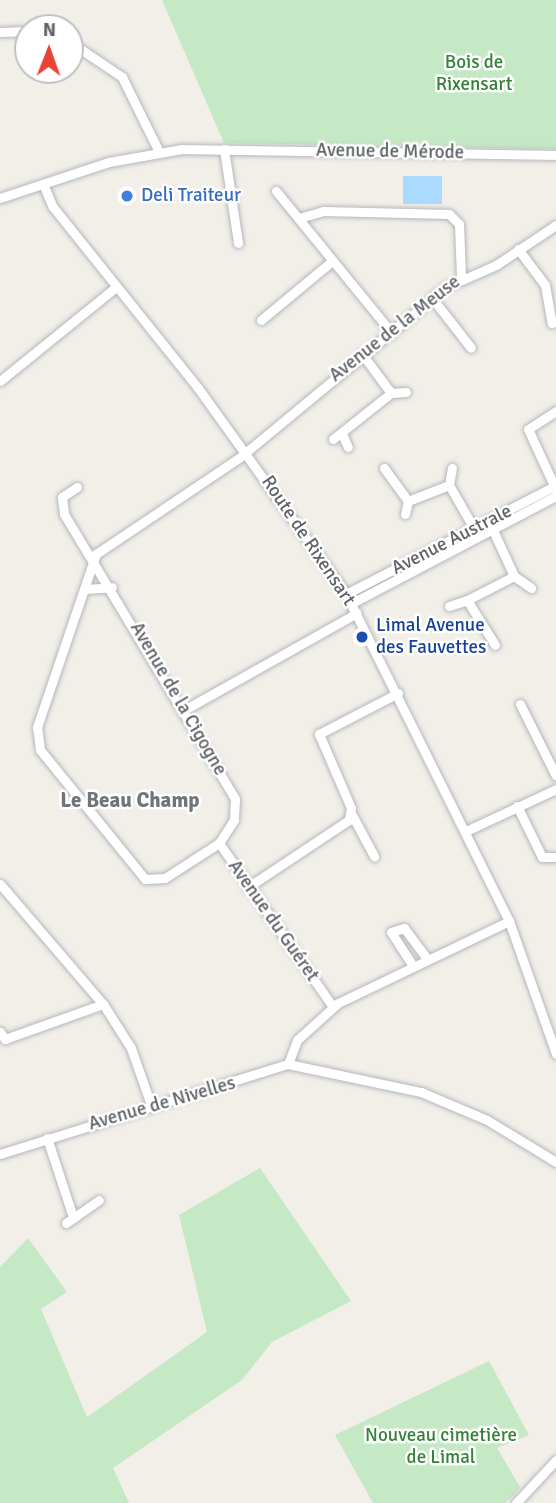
<!DOCTYPE html>
<html>
<head>
<meta charset="utf-8">
<style>
  body { margin:0 }
  #map { position:relative; width:556px; height:1503px; overflow:hidden; background:#f1efe8; font-family:Signika,sans-serif }
  div>[style] { position:absolute }
  [style*='--x'] { left:calc(var(--x)*1px); top:calc(var(--y)*1px); width:calc(var(--w)*1px); rotate:calc(var(--a)*1deg) }
  .green>* { inset:0; background:#c5e8c5 }
  .water>* { inset:0; background:#aadaff; transform-origin:0 0 }
  .roads { filter:drop-shadow(0 0 2px #b5b8bc) drop-shadow(0 0 2px #b5b8bc) }
  .minor>* { height:9px; margin:-4.5px; padding:0 4.5px; transform-origin:4.5px; border-radius:4.5px; background:#fff }
  .dots>* { width:19px; height:19px; translate:-50% -50%; box-sizing:border-box; border:4px solid #fff; border-radius:50% }
  span { translate:-50% -50%; white-space:nowrap; text-align:center; line-height:1.15; -webkit-text-stroke:5px #fff; paint-order:stroke }
  .park-label { font-size:19px; color:#348238 }
  .street-label { font-size:19px; color:#5f6368 }
  .shop-label { font-size:19px; color:#366cbe }
  .left { translate:0 -50%; text-align:left }
  .transit-label { font-size:19px; color:#164399 }
  .neighbourhood-label { font-size:21px; color:#70757a; font-weight:700 }
  .north { position:absolute; left:14px; top:14px; width:70px; height:70px; box-sizing:border-box; background:#fff; border:2px solid #bfc1c3; border-radius:50%; rotate:1deg; font-size:19px; font-weight:700; line-height:28px; text-align:center; color:#5f6368 }
  .north::after { content:''; display:block; margin:auto; width:24px; height:32px; background:#ea4335; clip-path:polygon(50% 0,100% 100%,50% 72%,0 100%) }
</style>
</head>
<body>
<div id="map">
  <div class="green">
    <div style="clip-path:polygon(162px 0,556px 0,556px 149px,224px 143px)"></div>
    <div style="clip-path:polygon(260px 1168px,351px 1301px,272px 1342px,242px 1380px,113px 1468px,129px 1503px,0 1503px,0 1267px,28px 1238px,67px 1292px,41px 1309px,87px 1417px,207px 1332px,179px 1215px)"></div>
    <div style="clip-path:polygon(489px 1361px,529px 1435px,497px 1448px,520px 1487px,515px 1494px,505px 1503px,373px 1503px,335px 1435px)"></div>
  </div>
  <div class="water">
    <div style="left:403px;top:176px;width:39px;height:28px"></div>
  </div>
  <div class="roads">
    <div class="minor">
      <div style="--x:0;--y:32;--w:28;--a:-2"></div>
      <div style="--x:70;--y:42;--w:63;--a:33.9"></div>
      <div style="--x:122;--y:77;--w:84;--a:63.7"></div>
      <div style="--x:224;--y:149;--w:95;--a:81.5"></div>
      <div style="--x:43;--y:184;--w:25;--a:67"></div>
      <div style="--x:53;--y:207;--w:232;--a:51.3"></div>
      <div style="--x:198;--y:388;--w:254;--a:54.3"></div>
      <div style="--x:346;--y:594;--w:365;--a:63.5"></div>
      <div style="--x:509;--y:921;--w:141;--a:70.5"></div>
      <div style="--x:276;--y:191;--w:181;--a:50.8"></div>
      <div style="--x:0;--y:198;--w:115;--a:-18.3"></div>
      <div style="--x:109;--y:162;--w:74;--a:-10.1"></div>
      <div style="--x:182;--y:149;--w:374;--a:0.9"></div>
      <div style="--x:299;--y:218;--w:25;--a:-16"></div>
      <div style="--x:323;--y:211;--w:126;--a:1.4"></div>
      <div style="--x:449;--y:214;--w:14;--a:45"></div>
      <div style="--x:459;--y:224;--w:52;--a:87.8"></div>
      <div style="--x:518;--y:249;--w:45;--a:53.1"></div>
      <div style="--x:545;--y:285;--w:39;--a:80"></div>
      <div style="--x:432;--y:298;--w:63;--a:52"></div>
      <div style="--x:261;--y:320;--w:92;--a:-39.7"></div>
      <div style="--x:0;--y:381;--w:148;--a:-39"></div>
      <div style="--x:391;--y:393;--w:15;--a:-4"></div>
      <div style="--x:556;--y:411;--w:33;--a:147"></div>
      <div style="--x:528;--y:429;--w:67;--a:65.3"></div>
      <div style="--x:343;--y:436;--w:12;--a:66"></div>
      <div style="--x:333;--y:439;--w:74;--a:-38.4"></div>
      <div style="--x:391;--y:393;--w:49;--a:-126.6"></div>
      <div style="--x:384;--y:468;--w:41;--a:54"></div>
      <div style="--x:408;--y:501;--w:44;--a:-21.3"></div>
      <div style="--x:452;--y:468;--w:17;--a:100"></div>
      <div style="--x:449;--y:485;--w:54;--a:60.1"></div>
      <div style="--x:77;--y:487;--w:18;--a:146"></div>
      <div style="--x:62;--y:497;--w:17;--a:83"></div>
      <div style="--x:64;--y:514;--w:332;--a:59"></div>
      <div style="--x:235;--y:799;--w:21;--a:93"></div>
      <div style="--x:234;--y:820;--w:27;--a:123"></div>
      <div style="--x:405;--y:514;--w:13;--a:-77"></div>
      <div style="--x:491;--y:526;--w:55;--a:65.3"></div>
      <div style="--x:514;--y:576;--w:53;--a:152.9"></div>
      <div style="--x:467;--y:600;--w:53;--a:58.1"></div>
      <div style="--x:514;--y:576;--w:21;--a:35"></div>
      <div style="--x:86;--y:589;--w:26;--a:-4"></div>
      <div style="--x:346;--y:594;--w:237;--a:-27.4"></div>
      <div style="--x:352;--y:603;--w:230;--a:-27.7"></div>
      <div style="--x:449;--y:606;--w:19;--a:-18"></div>
      <div style="--x:520;--y:704;--w:80;--a:63.4"></div>
      <div style="--x:184;--y:710;--w:198;--a:-29.3"></div>
      <div style="--x:517;--y:806;--w:57;--a:63.9"></div>
      <div style="--x:542;--y:857;--w:14;--a:0"></div>
      <div style="--x:352;--y:815;--w:47;--a:61.8"></div>
      <div style="--x:466;--y:831;--w:99;--a:-25"></div>
      <div style="--x:0;--y:884;--w:158;--a:49.4"></div>
      <div style="--x:103;--y:1004;--w:52;--a:57.5"></div>
      <div style="--x:131;--y:1048;--w:60;--a:70.7"></div>
      <div style="--x:248;--y:887;--w:121;--a:-33.6"></div>
      <div style="--x:349;--y:820;--w:12;--a:-81"></div>
      <div style="--x:351;--y:808;--w:81;--a:-113.4"></div>
      <div style="--x:319;--y:734;--w:89;--a:-27.4"></div>
      <div style="--x:413;--y:966;--w:40;--a:-122.9"></div>
      <div style="--x:391;--y:932;--w:14;--a:-17"></div>
      <div style="--x:404;--y:928;--w:36;--a:53"></div>
      <div style="--x:333;--y:1007;--w:200;--a:-124.8"></div>
      <div style="--x:219;--y:843;--w:64;--a:147.1"></div>
      <div style="--x:165;--y:878;--w:20;--a:177"></div>
      <div style="--x:145;--y:879;--w:166;--a:-129.1"></div>
      <div style="--x:40;--y:750;--w:23;--a:-97"></div>
      <div style="--x:37;--y:727;--w:183;--a:-71.2"></div>
      <div style="--x:96;--y:554;--w:172;--a:-33.9"></div>
      <div style="--x:239;--y:458;--w:268;--a:-39.6"></div>
      <div style="--x:446;--y:287;--w:55;--a:-23.7"></div>
      <div style="--x:496;--y:265;--w:72;--a:-33.7"></div>
      <div style="--x:0;--y:1032;--w:9;--a:54"></div>
      <div style="--x:5;--y:1039;--w:104;--a:-19.7"></div>
      <div style="--x:288;--y:1064;--w:26;--a:-69"></div>
      <div style="--x:297;--y:1040;--w:55;--a:-42.1"></div>
      <div style="--x:338;--y:1003;--w:190;--a:-25.6"></div>
      <div style="--x:47;--y:1138;--w:80;--a:71.8"></div>
      <div style="--x:0;--y:1154;--w:302;--a:-17.4"></div>
      <div style="--x:288;--y:1064;--w:136;--a:11.9"></div>
      <div style="--x:421;--y:1092;--w:72;--a:23"></div>
      <div style="--x:487;--y:1120;--w:81;--a:31.3"></div>
      <div style="--x:66;--y:1223;--w:40;--a:-34.9"></div>
      <div style="--x:516;--y:1503;--w:59;--a:-47.1"></div>
    </div>
  </div>
  <div class="dots">
    <div style="left:127px;top:196px;background:#3f7fe0"></div>
    <div style="left:362px;top:637px;background:#1a4fb4"></div>
  </div>
  <div class="park-label">
    <span style="left:474px;top:74px">Bois de<br>Rixensart</span>
    <span style="left:441px;top:1447px">Nouveau cimetière<br>de Limal</span>
  </div>
  <div class="street-label">
    <span style="left:390px;top:152px;rotate:1deg">Avenue de Mérode</span>
    <span style="left:395px;top:329px;rotate:-38deg">Avenue de la Meuse</span>
    <span style="left:452px;top:540px;rotate:-27deg">Avenue Australe</span>
    <span style="left:308px;top:541px;rotate:56deg">Route de Rixensart</span>
    <span style="left:178px;top:699px;rotate:60deg">Avenue de la Cigogne</span>
    <span style="left:273px;top:921px;rotate:55deg">Avenue du Guéret</span>
    <span style="left:162px;top:1104px;rotate:-16deg">Avenue de Nivelles</span>
  </div>
  <div class="shop-label">
    <span class="left" style="left:141px;top:196px">Deli Traiteur</span>
  </div>
  <div class="transit-label">
    <span class="left" style="left:376px;top:637px">Limal Avenue<br>des Fauvettes</span>
  </div>
  <div class="neighbourhood-label">
    <span style="left:130px;top:800px">Le Beau Champ</span>
  </div>
  <div class="north">N</div>
</div>
</body>
</html>
